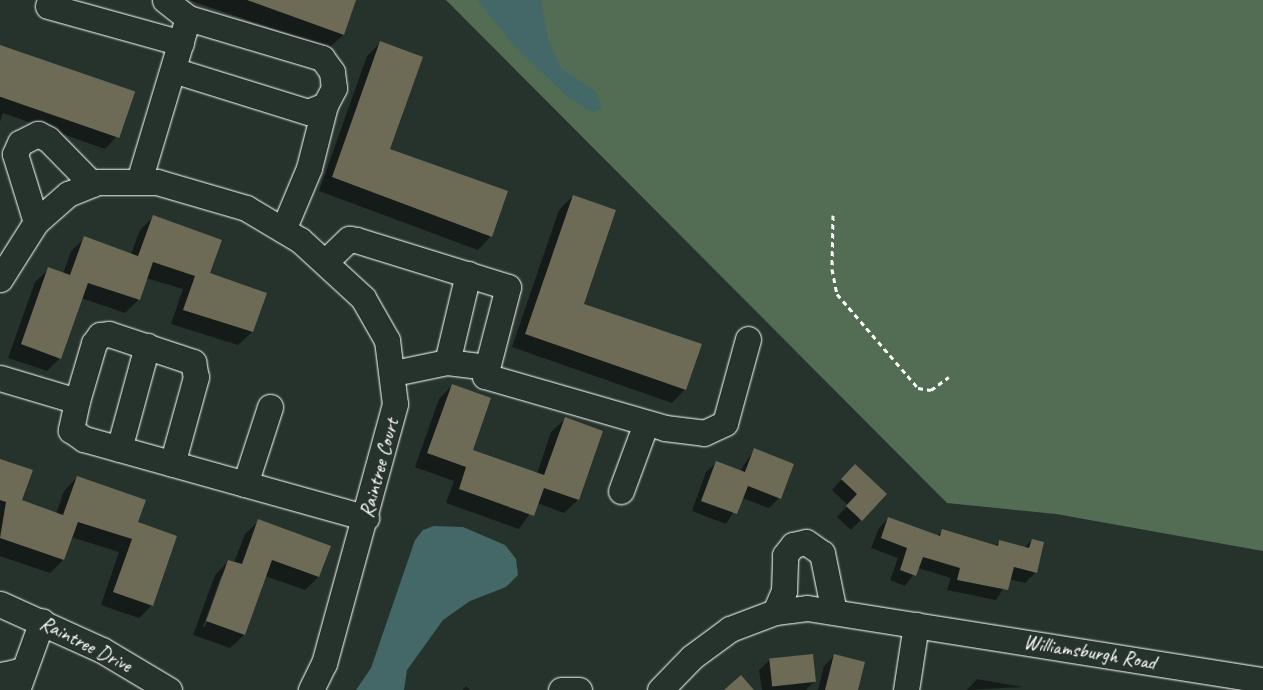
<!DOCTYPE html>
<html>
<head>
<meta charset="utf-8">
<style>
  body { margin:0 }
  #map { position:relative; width:1263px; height:690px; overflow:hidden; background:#26332d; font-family:Caveat,sans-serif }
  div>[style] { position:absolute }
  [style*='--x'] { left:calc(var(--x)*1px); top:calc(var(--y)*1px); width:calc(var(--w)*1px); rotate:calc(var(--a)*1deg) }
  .green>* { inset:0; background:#536d54 }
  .water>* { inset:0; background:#436867 }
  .shadow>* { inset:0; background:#0007 }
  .building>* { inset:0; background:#6d6a56; transform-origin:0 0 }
  .path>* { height:3px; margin-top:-1.5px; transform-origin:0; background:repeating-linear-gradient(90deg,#fff 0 5px,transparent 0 9px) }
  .roads { filter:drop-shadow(0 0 1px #fff) drop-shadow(0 0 1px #fff) }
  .minor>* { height:25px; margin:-12.5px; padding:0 12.5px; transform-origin:12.5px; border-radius:12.5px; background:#26332d }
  span { translate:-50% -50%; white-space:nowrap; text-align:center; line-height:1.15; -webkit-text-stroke:4px #26332d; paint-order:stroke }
  .street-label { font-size:20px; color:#fff }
</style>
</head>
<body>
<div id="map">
  <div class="green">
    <div style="clip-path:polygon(446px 0,1263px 0,1263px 551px,1056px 514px,947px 503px)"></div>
  </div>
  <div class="water">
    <div style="clip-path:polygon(477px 0,541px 0,548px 39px,561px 68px,595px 91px,602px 108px,593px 113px,564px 94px,511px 42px)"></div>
    <div style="clip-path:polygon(434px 526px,463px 527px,505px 545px,516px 559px,518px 575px,506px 587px,470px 601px,443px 620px,407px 670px,404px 690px,356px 690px,371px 668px,415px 540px,423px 530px)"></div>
  </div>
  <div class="shadow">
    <div style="clip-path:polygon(189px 0,354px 0,343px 35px,329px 48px)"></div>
    <div style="clip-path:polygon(380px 43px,389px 150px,491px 236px,478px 250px,319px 191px,367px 56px)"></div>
    <div style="clip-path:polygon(0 46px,118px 135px,105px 149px,3px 113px,0 122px)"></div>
    <div style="clip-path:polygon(573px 196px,582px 304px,685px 389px,672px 403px,512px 347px,559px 210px)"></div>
    <div style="clip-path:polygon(153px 217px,209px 274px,265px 294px,252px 332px,238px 345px,171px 324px,183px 289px,146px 278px,139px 299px,125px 313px,81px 298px,60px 358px,47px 371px,8px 358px,35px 282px,49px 269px,63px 274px,71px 251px,85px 238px,131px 254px,140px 230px)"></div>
    <div style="clip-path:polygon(452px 385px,471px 450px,537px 474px,551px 432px,565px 419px,602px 432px,578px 500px,564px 513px,537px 503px,519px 529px,446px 503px,454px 481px,415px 467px,439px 399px)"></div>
    <div style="clip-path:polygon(754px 450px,779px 498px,769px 508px,742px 498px,726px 524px,692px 511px,706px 472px,717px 462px,740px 471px)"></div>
    <div style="clip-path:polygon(0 460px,20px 501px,56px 514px,64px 491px,77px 477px,137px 523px,152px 605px,139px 618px,101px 605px,119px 552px,71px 537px,63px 560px,50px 573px,0 556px)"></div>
    <div style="clip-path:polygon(845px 476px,882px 497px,851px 530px,837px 517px,848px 505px,832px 490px)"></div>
    <div style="clip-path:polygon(889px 518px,937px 536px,942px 531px,995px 546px,999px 542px,1024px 548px,1032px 540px,1043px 543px,1035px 573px,1025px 583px,1009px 579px,996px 600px,947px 590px,951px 578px,918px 568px,905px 586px,890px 580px,898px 558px,871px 548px,879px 528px)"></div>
    <div style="clip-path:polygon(evenodd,259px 521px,318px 577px,305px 590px,265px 576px,244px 635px,230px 648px,193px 635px,215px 575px,229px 561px,234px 563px,245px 534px,259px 521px,221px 576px,224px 576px,205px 627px,203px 627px,221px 576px)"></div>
    <div style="clip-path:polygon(834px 656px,856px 690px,818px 690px,824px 666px)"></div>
    <div style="clip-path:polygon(770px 660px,815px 681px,806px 690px,762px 690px,759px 670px)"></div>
    <div style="clip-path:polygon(977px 679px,1023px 687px,967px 690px)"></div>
    <div style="clip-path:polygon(466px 686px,470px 690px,463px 690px)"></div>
  </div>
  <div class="building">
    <div style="clip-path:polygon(247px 0,356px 0,344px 35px)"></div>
    <div style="clip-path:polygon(380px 41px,423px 57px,390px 149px,508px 191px,492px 237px,332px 177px)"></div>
    <div style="left:0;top:45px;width:143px;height:49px;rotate:19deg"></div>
    <div style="clip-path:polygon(573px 195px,616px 210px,584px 304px,702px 344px,686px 390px,525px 334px)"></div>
    <div style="clip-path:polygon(153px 215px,222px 240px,210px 273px,267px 293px,253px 332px,183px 310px,195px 276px,153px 262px,140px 300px,88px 283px,61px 359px,21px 344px,48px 267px,70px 275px,84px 236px,138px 256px)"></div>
    <div style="clip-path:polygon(452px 384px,491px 398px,473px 450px,544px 475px,565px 417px,603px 431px,579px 500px,544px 488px,534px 516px,459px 489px,466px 467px,427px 453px)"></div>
    <div style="clip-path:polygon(754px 448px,794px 464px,781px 499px,748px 486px,737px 514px,701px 501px,716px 461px,745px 472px)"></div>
    <div style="clip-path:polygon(0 459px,33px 470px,22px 500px,63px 515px,77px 476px,146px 500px,138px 522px,177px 536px,153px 606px,113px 592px,132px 539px,78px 522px,64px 560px,0 538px,6px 502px,0 500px)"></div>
    <div style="clip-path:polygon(855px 464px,887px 494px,862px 521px,846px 506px,857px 494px,841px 479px)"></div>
    <div style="clip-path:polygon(888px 517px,940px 536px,942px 529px,998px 546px,999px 540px,1029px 548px,1032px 539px,1044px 542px,1037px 573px,1014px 567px,1008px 590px,957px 580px,960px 568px,923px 557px,916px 576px,900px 570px,907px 548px,881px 538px)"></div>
    <div style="clip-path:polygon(258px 519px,331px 546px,319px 577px,272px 560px,245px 635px,206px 621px,228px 560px,242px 564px)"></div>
    <div style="left:813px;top:654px;width:28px;height:44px;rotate:84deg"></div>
    <div style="clip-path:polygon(834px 654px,865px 662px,858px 690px,825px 690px)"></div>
    <div style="clip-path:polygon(741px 675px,754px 690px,724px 690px)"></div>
  </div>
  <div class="path">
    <div style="--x:833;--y:215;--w:54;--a:91.1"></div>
    <div style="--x:832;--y:269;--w:25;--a:79"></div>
    <div style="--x:837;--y:294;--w:124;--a:49.2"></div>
    <div style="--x:918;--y:388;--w:13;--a:9"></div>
    <div style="--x:931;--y:390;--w:22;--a:-36"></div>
  </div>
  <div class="roads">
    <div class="minor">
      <div style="--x:165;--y:0;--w:29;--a:38"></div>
      <div style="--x:48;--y:6;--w:138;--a:15.5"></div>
      <div style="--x:139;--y:181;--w:170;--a:-73.3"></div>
      <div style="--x:188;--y:18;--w:140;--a:16.6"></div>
      <div style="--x:322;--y:58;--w:17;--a:54"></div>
      <div style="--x:332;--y:72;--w:16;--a:83"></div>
      <div style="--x:334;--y:88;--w:19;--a:118"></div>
      <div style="--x:325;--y:105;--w:18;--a:158"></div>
      <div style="--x:308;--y:112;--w:141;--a:-162.7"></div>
      <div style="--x:36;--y:222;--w:71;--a:-107.2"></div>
      <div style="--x:15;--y:154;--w:12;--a:-66"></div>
      <div style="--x:20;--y:143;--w:20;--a:-27"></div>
      <div style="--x:38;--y:134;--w:11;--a:27"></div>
      <div style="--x:48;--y:139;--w:63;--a:45.6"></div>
      <div style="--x:283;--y:230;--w:67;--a:-67.2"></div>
      <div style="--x:309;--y:168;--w:65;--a:-75.7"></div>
      <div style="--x:326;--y:261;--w:32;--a:-44"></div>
      <div style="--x:349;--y:239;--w:7;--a:8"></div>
      <div style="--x:356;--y:240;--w:159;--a:17.2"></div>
      <div style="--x:508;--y:287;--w:92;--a:104.5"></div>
      <div style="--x:485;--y:376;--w:187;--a:16.1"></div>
      <div style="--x:665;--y:428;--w:39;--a:7"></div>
      <div style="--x:704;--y:433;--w:23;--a:-25"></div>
      <div style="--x:725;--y:423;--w:87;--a:-74.7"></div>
      <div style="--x:468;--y:274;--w:90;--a:103.4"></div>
      <div style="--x:447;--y:362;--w:40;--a:7.1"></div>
      <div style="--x:0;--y:279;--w:67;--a:-57.7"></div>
      <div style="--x:36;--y:222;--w:43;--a:-41.2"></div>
      <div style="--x:68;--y:194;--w:32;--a:-22"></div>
      <div style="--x:98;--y:182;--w:59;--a:0"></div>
      <div style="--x:157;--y:182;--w:93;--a:16.3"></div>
      <div style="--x:246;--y:208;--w:63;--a:30.7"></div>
      <div style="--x:300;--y:240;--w:86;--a:42.6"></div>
      <div style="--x:363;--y:298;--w:48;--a:60.3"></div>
      <div style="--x:387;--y:340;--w:64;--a:82.9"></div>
      <div style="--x:395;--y:404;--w:269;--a:105.3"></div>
      <div style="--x:324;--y:663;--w:30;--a:116"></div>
      <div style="--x:394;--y:373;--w:54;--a:-11.7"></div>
      <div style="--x:0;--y:378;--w:80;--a:16.6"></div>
      <div style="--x:77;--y:401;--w:30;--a:102"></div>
      <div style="--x:71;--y:430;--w:16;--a:35"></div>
      <div style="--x:84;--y:439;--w:293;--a:15.6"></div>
      <div style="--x:77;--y:401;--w:60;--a:-73.7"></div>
      <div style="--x:94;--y:343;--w:10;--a:-53"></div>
      <div style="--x:100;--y:335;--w:9;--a:-6"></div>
      <div style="--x:109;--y:334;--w:89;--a:18.4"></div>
      <div style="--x:193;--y:362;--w:15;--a:79"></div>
      <div style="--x:196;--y:377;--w:90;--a:105.4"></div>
      <div style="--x:119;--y:449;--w:107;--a:-74.8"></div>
      <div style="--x:245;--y:484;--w:81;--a:-72"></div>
      <div style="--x:621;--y:491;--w:72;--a:-69.8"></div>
      <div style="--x:0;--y:604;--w:112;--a:24.3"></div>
      <div style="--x:102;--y:650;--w:78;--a:30.8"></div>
      <div style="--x:775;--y:612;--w:23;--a:-67"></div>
      <div style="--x:784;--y:591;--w:36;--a:-88"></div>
      <div style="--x:785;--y:555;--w:13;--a:-51"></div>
      <div style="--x:793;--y:545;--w:13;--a:-13"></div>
      <div style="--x:806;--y:542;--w:19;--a:35"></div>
      <div style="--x:822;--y:553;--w:60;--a:78.5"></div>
      <div style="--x:0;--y:682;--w:8;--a:-67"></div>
      <div style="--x:3;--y:675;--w:21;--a:-14"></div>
      <div style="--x:17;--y:690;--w:73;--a:-70.1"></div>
      <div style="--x:561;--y:690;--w:18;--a:0"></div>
      <div style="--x:660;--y:690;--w:46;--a:-45.9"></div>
      <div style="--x:692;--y:657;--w:47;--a:-36.4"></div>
      <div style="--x:730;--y:629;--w:48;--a:-20.7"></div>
      <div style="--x:775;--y:612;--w:32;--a:-7"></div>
      <div style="--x:807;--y:608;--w:462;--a:9"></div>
      <div style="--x:906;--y:690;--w:66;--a:-81.3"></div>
    </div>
  </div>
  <div class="street-label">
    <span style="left:379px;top:468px;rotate:-75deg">Raintree Court</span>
    <span style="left:86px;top:644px;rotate:27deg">Raintree Drive</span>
    <span style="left:1090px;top:652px;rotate:9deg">Williamsburgh Road</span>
  </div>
</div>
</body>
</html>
